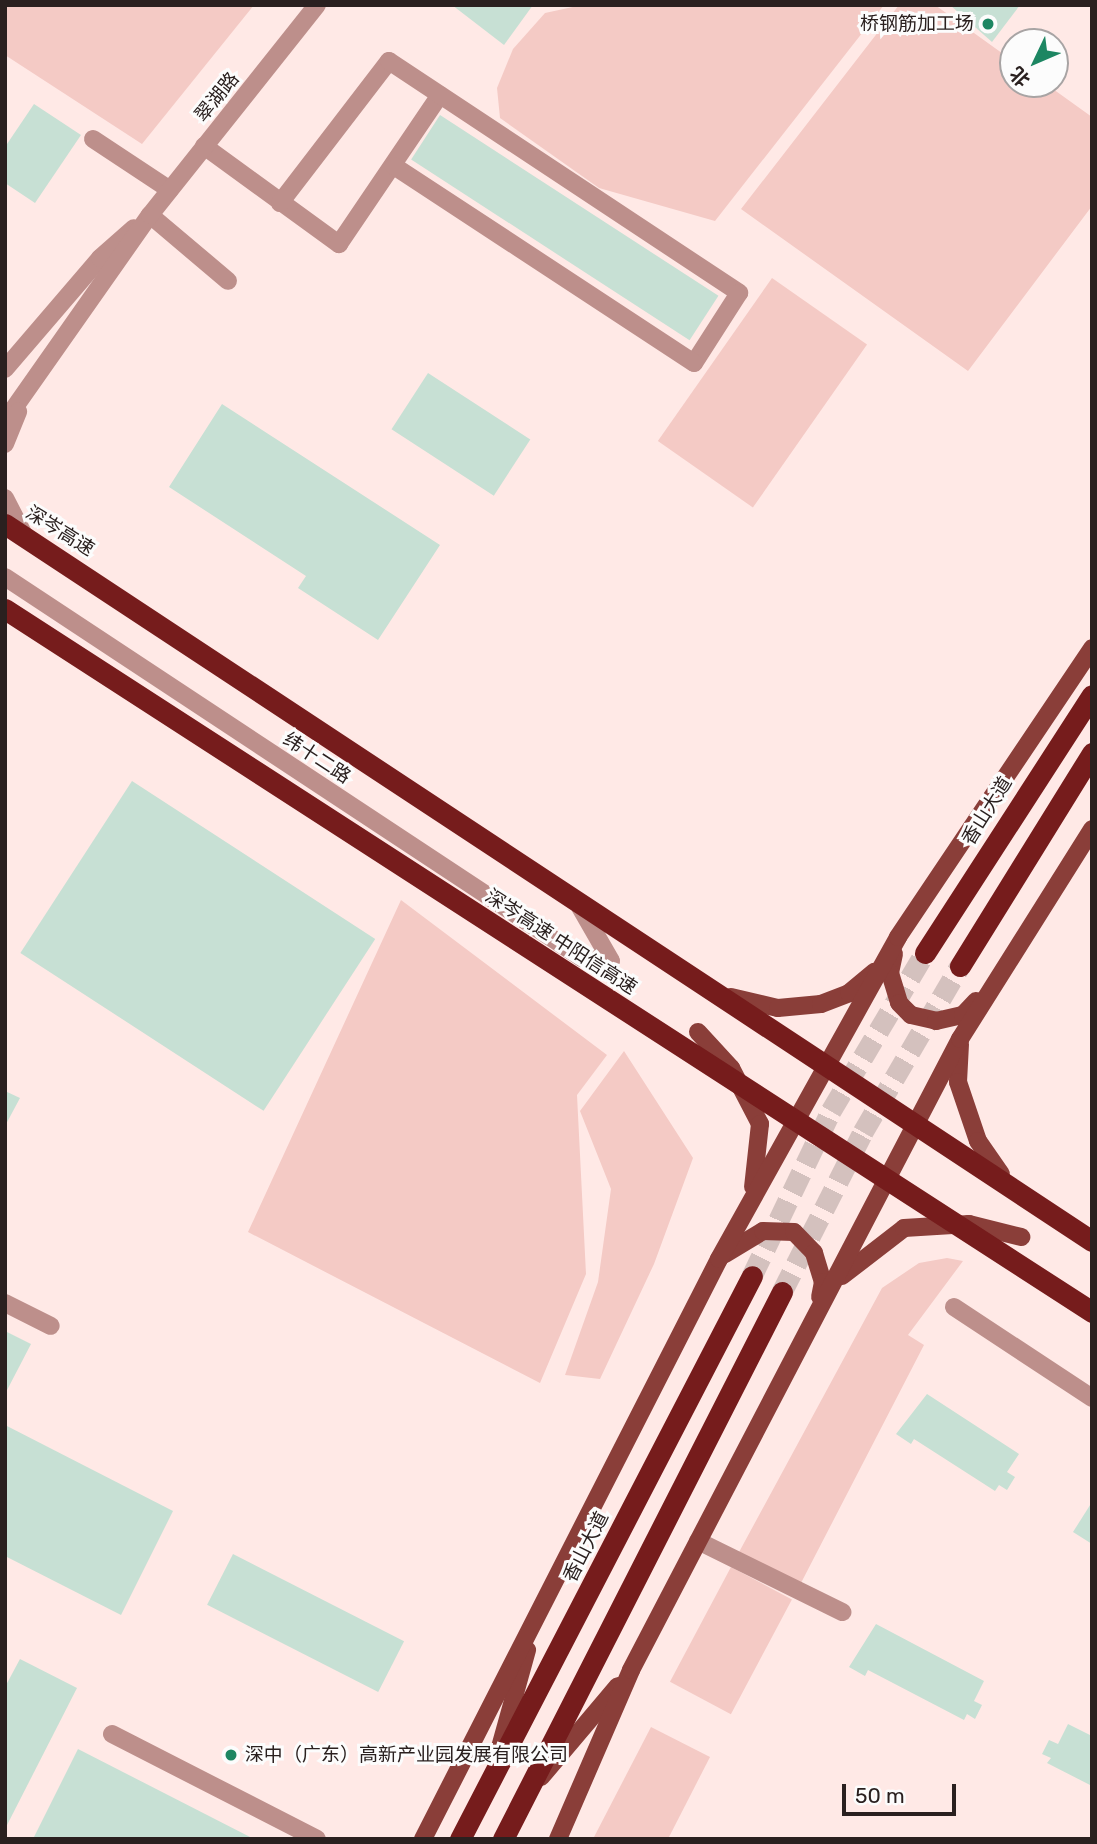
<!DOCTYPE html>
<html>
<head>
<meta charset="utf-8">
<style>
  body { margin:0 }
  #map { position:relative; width:1097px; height:1844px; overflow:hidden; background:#ffe9e6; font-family:Rubik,"Noto Sans SC",sans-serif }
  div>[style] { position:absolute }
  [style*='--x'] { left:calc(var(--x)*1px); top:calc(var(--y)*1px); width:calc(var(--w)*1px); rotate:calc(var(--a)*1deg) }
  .green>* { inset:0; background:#f4cac5; transform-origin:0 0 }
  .building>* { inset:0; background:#c7e0d4; transform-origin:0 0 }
  .highway-tunnel>* { height:21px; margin-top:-10.5px; transform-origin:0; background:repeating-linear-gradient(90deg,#d4c1be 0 21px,transparent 0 31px) }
  .minor>* { height:18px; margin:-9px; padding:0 9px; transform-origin:9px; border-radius:9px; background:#bd8f8b }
  .major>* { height:18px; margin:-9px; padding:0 9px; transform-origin:9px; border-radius:9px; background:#8a3e39 }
  .highway>* { height:21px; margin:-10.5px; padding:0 10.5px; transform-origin:10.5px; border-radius:10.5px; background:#761c1c }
  .highway-bridge>* { height:21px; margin:-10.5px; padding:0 10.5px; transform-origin:10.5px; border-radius:10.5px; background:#761c1c }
  .dots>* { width:19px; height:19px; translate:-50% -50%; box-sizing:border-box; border:4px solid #fcfcfc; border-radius:50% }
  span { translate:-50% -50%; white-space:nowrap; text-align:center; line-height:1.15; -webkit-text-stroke:6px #fcfcfc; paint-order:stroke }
  .poi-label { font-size:19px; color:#2a201f }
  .right { translate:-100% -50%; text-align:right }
  .left { translate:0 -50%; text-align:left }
  .street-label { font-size:19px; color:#2a201f }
  .frame { position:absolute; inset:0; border:7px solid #2a201f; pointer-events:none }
  .north { position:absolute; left:999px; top:28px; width:70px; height:70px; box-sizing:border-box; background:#fcfcfc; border:2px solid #a8a4a4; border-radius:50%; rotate:226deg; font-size:19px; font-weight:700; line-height:28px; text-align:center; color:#2a201f }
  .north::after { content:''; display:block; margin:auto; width:24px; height:32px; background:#1d8662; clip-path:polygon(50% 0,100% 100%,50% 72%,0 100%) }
  .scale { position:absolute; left:842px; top:1784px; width:114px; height:32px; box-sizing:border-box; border:4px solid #2a201f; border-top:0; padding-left:9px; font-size:21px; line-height:24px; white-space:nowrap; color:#2a201f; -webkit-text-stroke:5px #fcfcfc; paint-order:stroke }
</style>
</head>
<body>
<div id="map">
  <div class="green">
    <div style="clip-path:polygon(5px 5px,254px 5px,142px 144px,5px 55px)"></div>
    <div style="clip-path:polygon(582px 5px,884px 5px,715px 221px,599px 188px,500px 118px,497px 88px,513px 49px,545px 13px)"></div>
    <div style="clip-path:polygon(899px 5px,935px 5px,1013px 61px,1013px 84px,1046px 84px,1092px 117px,1092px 206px,968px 371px,741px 209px)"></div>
    <div style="left:772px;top:278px;width:116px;height:199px;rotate:35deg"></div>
    <div style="clip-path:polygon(401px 900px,607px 1055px,577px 1095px,586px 1274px,540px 1383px,248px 1232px)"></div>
    <div style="clip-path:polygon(624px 1051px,693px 1158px,654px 1264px,600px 1379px,565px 1375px,598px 1282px,611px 1189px,580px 1111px)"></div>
    <div style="clip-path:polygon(947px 1258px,963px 1261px,908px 1335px,924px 1345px,801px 1583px,738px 1554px,882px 1288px,919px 1263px)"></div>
    <div style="left:731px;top:1567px;width:69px;height:130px;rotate:28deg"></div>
    <div style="clip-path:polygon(651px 1727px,710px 1757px,668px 1839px,593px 1839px)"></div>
  </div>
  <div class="building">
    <div style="clip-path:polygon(452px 5px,533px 5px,504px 45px)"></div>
    <div style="clip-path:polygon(950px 5px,1020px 5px,992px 42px)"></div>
    <div style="clip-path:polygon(34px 104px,81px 135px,35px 203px,5px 183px,5px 147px)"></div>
    <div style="left:440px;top:115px;width:332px;height:53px;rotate:33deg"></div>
    <div style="left:428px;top:373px;width:122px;height:67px;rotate:33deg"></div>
    <div style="clip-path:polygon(222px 404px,440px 545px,378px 640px,298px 588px,306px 576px,169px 487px)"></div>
    <div style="left:132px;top:781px;width:290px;height:205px;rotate:33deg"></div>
    <div style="clip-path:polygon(5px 1091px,20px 1098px,5px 1126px)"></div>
    <div style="clip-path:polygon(5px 1331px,31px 1344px,5px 1394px)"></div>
    <div style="clip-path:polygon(927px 1394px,1019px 1454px,1007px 1472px,1015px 1477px,1007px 1490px,999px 1485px,995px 1491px,914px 1439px,911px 1444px,896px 1434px)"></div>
    <div style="clip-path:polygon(5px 1425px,173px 1511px,121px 1615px,5px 1556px)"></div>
    <div style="clip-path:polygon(1092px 1502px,1092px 1544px,1073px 1532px)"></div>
    <div style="left:233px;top:1554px;width:192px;height:57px;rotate:27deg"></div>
    <div style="clip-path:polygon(876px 1624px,984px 1681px,974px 1701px,982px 1705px,975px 1719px,967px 1714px,964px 1720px,868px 1670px,865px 1676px,849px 1667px)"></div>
    <div style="clip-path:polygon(20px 1659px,77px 1688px,5px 1829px,5px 1687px)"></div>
    <div style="clip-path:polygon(1068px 1724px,1092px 1736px,1092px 1786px,1047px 1763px,1051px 1758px,1042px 1754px,1049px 1740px,1058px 1744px)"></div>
    <div style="clip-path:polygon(78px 1749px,254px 1839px,33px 1839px)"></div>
  </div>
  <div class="highway-tunnel">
    <div style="--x:752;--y:1276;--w:183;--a:-64.4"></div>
    <div style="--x:831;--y:1111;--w:184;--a:-59.3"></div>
    <div style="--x:782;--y:1292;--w:179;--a:-63.1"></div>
    <div style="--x:863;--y:1132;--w:192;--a:-59.7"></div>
  </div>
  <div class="minor">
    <div style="--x:93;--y:139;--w:92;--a:33.5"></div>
    <div style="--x:204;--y:146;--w:167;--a:36"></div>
    <div style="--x:339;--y:244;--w:180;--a:-55.9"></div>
    <div style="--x:280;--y:203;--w:179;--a:-52.5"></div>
    <div style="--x:389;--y:61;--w:420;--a:33.5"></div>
    <div style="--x:739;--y:293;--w:83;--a:122.7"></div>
    <div style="--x:694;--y:363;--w:359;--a:-146.7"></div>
    <div style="--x:150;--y:215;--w:102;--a:40.2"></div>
    <div style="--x:5;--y:369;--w:146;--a:-49.4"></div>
    <div style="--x:100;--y:258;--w:45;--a:-41.4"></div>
    <div style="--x:5;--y:421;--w:252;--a:-54.9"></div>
    <div style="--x:150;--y:215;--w:268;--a:-51.5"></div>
    <div style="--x:5;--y:444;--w:35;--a:-68"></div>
    <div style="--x:5;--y:498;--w:44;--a:62.9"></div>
    <div style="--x:5;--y:577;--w:691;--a:33.44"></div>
    <div style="--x:582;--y:958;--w:29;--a:6"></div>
    <div style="--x:580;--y:907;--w:62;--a:60.1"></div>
    <div style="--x:5;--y:1303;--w:51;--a:26.6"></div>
    <div style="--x:954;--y:1307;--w:165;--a:33.4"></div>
    <div style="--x:698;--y:1541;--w:161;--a:26.2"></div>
    <div style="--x:112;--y:1734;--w:230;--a:27.1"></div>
  </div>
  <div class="major">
    <div style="--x:894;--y:954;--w:19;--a:102"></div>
    <div style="--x:890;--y:973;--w:31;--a:73"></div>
    <div style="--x:899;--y:1003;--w:17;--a:45"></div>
    <div style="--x:911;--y:1015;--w:26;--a:13"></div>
    <div style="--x:936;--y:1021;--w:28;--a:-13"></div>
    <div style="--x:963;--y:1015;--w:19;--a:-47"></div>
    <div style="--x:731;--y:997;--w:48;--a:13.2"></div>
    <div style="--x:778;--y:1008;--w:43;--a:-5.3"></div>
    <div style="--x:821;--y:1004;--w:30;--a:-21"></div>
    <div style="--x:849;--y:993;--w:33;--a:-40"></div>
    <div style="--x:698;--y:1032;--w:49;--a:47.5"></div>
    <div style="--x:731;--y:1068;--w:63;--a:62.6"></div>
    <div style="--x:760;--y:1124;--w:63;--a:96.3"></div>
    <div style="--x:960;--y:1044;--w:38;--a:93"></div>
    <div style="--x:958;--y:1082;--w:62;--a:71.3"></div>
    <div style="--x:978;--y:1141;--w:40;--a:55.1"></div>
    <div style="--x:725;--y:1254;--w:44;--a:-31.2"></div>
    <div style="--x:763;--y:1231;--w:31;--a:2"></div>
    <div style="--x:794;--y:1232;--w:29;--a:46"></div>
    <div style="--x:814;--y:1253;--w:30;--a:73"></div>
    <div style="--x:823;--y:1282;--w:15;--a:101"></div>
    <div style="--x:842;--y:1276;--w:78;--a:-37.7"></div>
    <div style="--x:904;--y:1228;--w:65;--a:-3.5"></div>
    <div style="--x:969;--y:1224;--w:54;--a:14"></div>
    <div style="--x:499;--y:1751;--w:105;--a:-74.5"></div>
    <div style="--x:541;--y:1777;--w:119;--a:-49.8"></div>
    <div style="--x:423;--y:1839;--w:651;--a:-62.96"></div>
    <div style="--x:719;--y:1259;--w:368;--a:-60.9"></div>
    <div style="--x:898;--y:937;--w:348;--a:-56.1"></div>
    <div style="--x:558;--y:1839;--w:184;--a:-66.6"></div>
    <div style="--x:631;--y:1670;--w:712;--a:-62.46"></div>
    <div style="--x:960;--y:1039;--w:248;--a:-57.8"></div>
  </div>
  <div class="highway">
    <div style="--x:925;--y:953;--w:307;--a:-57.1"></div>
    <div style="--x:960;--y:966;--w:251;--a:-58.2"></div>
    <div style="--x:460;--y:1839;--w:634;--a:-62.59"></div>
    <div style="--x:503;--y:1839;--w:614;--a:-62.98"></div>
  </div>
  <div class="highway-bridge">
    <div style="--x:5;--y:524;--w:1302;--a:33.41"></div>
    <div style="--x:5;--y:609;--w:1295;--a:32.89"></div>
  </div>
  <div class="dots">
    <div style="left:988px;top:24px;background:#1d8662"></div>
    <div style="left:231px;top:1755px;background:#1d8662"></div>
  </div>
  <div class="poi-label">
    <span class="right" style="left:974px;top:24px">桥钢筋加工场</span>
    <span class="left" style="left:245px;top:1755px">深中（广东）高新产业园发展有限公司</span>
  </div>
  <div class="street-label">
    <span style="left:217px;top:97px;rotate:-51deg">翠湖路</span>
    <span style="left:60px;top:531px;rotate:32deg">深岑高速</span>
    <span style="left:317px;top:758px;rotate:33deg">纬十二路</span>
    <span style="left:987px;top:811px;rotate:-58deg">香山大道</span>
    <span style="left:561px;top:942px;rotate:33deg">深岑高速 中阳信高速</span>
    <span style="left:586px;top:1547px;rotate:-63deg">香山大道</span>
  </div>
  <div class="frame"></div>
  <div class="north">北</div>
  <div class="scale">50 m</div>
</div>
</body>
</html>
